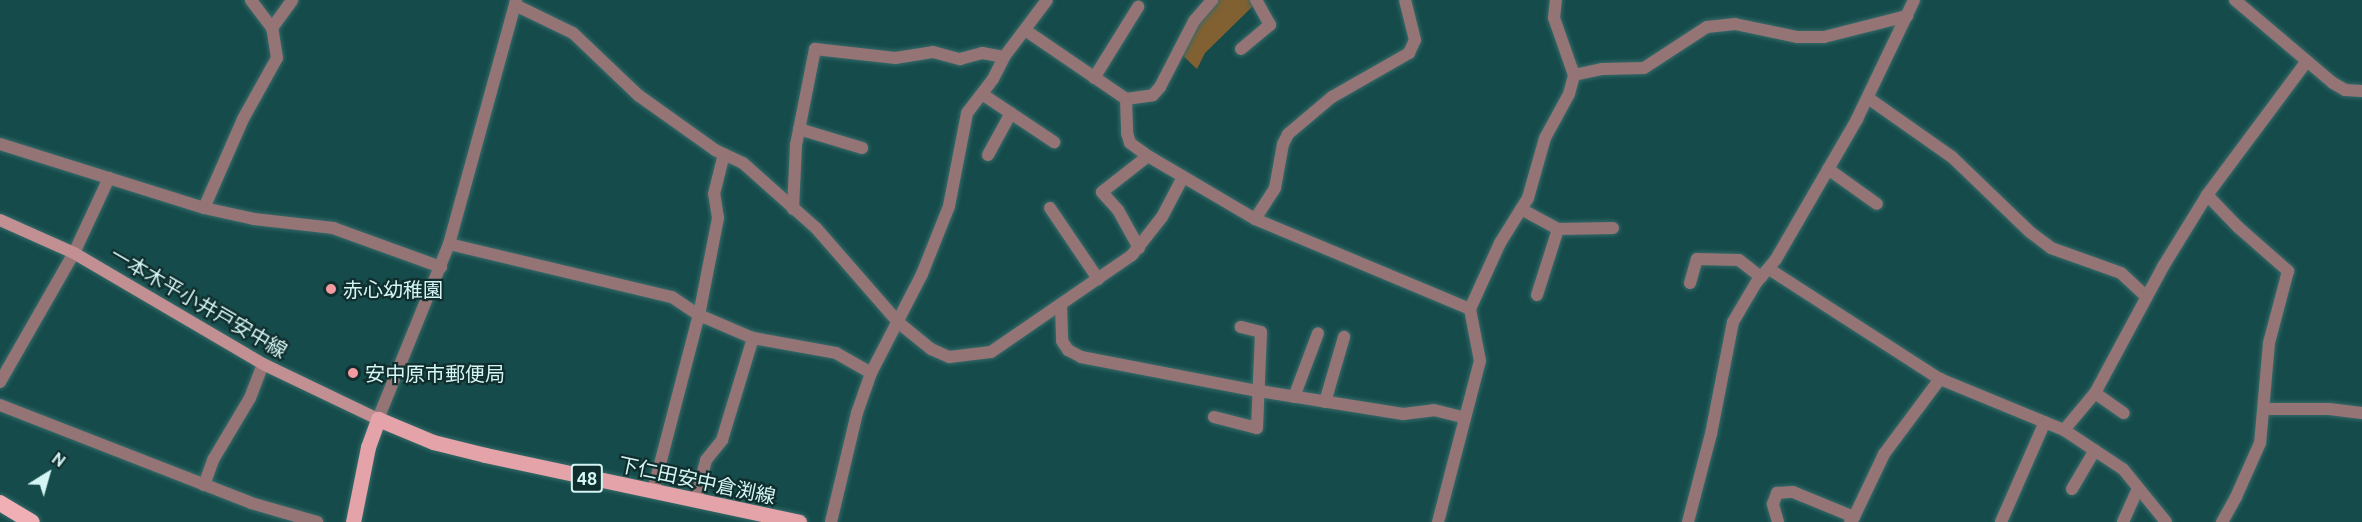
<!DOCTYPE html>
<html>
<head>
<meta charset="utf-8">
<style>
  body { margin:0 }
  #map { position:relative; width:2362px; height:522px; overflow:hidden; background:#154c4b; font-family:Ubuntu,"Noto Sans JP",sans-serif }
  div>[style] { position:absolute }
  [style*='--x'] { left:calc(var(--x)*1px); top:calc(var(--y)*1px); width:calc(var(--w)*1px); rotate:calc(var(--a)*1deg) }
  .green>* { inset:0; background:#816132 }
  .roads { filter:drop-shadow(0 0 2px #376a69) drop-shadow(0 0 2px #376a69) }
  .minor>* { height:12px; margin:-6px; padding:0 6px; transform-origin:6px; border-radius:6px; background:#957476 }
  .secondary>* { height:12px; margin:-6px; padding:0 6px; transform-origin:6px; border-radius:6px; background:#c28f92 }
  .primary>* { height:15px; margin:-7.5px; padding:0 7.5px; transform-origin:7.5px; border-radius:7.5px; background:#e4a3a8 }
  .trunk>* { height:16px; margin:-8px; padding:0 8px; transform-origin:8px; border-radius:8px; background:#efafb4 }
  .dots>* { width:16px; height:16px; translate:-50% -50%; box-sizing:border-box; border:3px solid #112e2e; border-radius:50% }
  span { translate:-50% -50%; white-space:nowrap; text-align:center; line-height:1.15; -webkit-text-stroke:4.5px #112e2e; paint-order:stroke }
  .shield-label span { padding:2px 4px; background:#112e2e; border:2px solid; border-radius:4px; -webkit-text-stroke-width:0 }
  .shield-label { font-size:18px; color:#d4f5f4; font-weight:700 }
  .poi-label { font-size:20px; color:#d4f5f4 }
  .left { translate:0 -50%; text-align:left }
  .street-label { font-size:20px; color:#d4f5f4 }
  .north { position:absolute; left:18px; top:444px; width:60px; height:60px; -webkit-text-stroke:4px #112e2e; paint-order:stroke; rotate:37deg; font-size:16px; font-weight:700; line-height:24px; text-align:center; color:#d4f5f4 }
  .north::after { content:''; display:block; margin:auto; width:21px; height:27px; background:#d4f5f4; clip-path:polygon(50% 0,100% 100%,50% 72%,0 100%) }
</style>
</head>
<body>
<div id="map">
  <div class="green">
    <div style="clip-path:polygon(1218px 0,1251px 0,1254px 5px,1205px 53px,1197px 69px,1182px 55px,1198px 24px)"></div>
  </div>
  <div class="roads">
    <div class="minor">
      <div style="--x:516;--y:0;--w:5;--a:101"></div>
      <div style="--x:515;--y:5;--w:64;--a:25.8"></div>
      <div style="--x:573;--y:33;--w:90;--a:43.6"></div>
      <div style="--x:638;--y:95;--w:95;--a:35.5"></div>
      <div style="--x:715;--y:150;--w:31;--a:25"></div>
      <div style="--x:743;--y:163;--w:98;--a:41.7"></div>
      <div style="--x:816;--y:228;--w:126;--a:48.9"></div>
      <div style="--x:899;--y:323;--w:41;--a:39.1"></div>
      <div style="--x:931;--y:349;--w:20;--a:24"></div>
      <div style="--x:949;--y:357;--w:42;--a:-6.8"></div>
      <div style="--x:991;--y:352;--w:171;--a:-34.5"></div>
      <div style="--x:1132;--y:255;--w:48;--a:-51.7"></div>
      <div style="--x:1162;--y:217;--w:45;--a:-62.3"></div>
      <div style="--x:2235;--y:0;--w:128;--a:40.3"></div>
      <div style="--x:2333;--y:83;--w:14;--a:30"></div>
      <div style="--x:2345;--y:90;--w:17;--a:3"></div>
      <div style="--x:272;--y:28;--w:34;--a:-54"></div>
      <div style="--x:1025;--y:30;--w:122;--a:34.3"></div>
      <div style="--x:1126;--y:99;--w:34;--a:88"></div>
      <div style="--x:1127;--y:133;--w:10;--a:73"></div>
      <div style="--x:1130;--y:143;--w:22;--a:36"></div>
      <div style="--x:1148;--y:156;--w:124;--a:30.5"></div>
      <div style="--x:1255;--y:219;--w:233;--a:22.7"></div>
      <div style="--x:1241;--y:49;--w:38;--a:-40"></div>
      <div style="--x:1270;--y:25;--w:29;--a:-119"></div>
      <div style="--x:1574;--y:75;--w:29;--a:-12"></div>
      <div style="--x:1602;--y:69;--w:42;--a:-1.4"></div>
      <div style="--x:1644;--y:68;--w:75;--a:-33.1"></div>
      <div style="--x:1707;--y:27;--w:28;--a:-6"></div>
      <div style="--x:1735;--y:24;--w:63;--a:11.8"></div>
      <div style="--x:1797;--y:37;--w:27;--a:0"></div>
      <div style="--x:1824;--y:37;--w:86;--a:-14.2"></div>
      <div style="--x:1094;--y:78;--w:84;--a:-58.2"></div>
      <div style="--x:982;--y:94;--w:87;--a:33.7"></div>
      <div style="--x:1868;--y:98;--w:103;--a:35.1"></div>
      <div style="--x:1952;--y:157;--w:108;--a:43.9"></div>
      <div style="--x:2030;--y:232;--w:26;--a:37"></div>
      <div style="--x:2051;--y:248;--w:74;--a:19.7"></div>
      <div style="--x:2121;--y:273;--w:35;--a:43"></div>
      <div style="--x:1126;--y:99;--w:27;--a:-8"></div>
      <div style="--x:1153;--y:95;--w:11;--a:-49"></div>
      <div style="--x:1160;--y:87;--w:74;--a:-62.7"></div>
      <div style="--x:1194;--y:21;--w:28;--a:-49"></div>
      <div style="--x:799;--y:129;--w:66;--a:16.8"></div>
      <div style="--x:0;--y:144;--w:214;--a:17.4"></div>
      <div style="--x:204;--y:208;--w:51;--a:12.4"></div>
      <div style="--x:254;--y:219;--w:80;--a:6.5"></div>
      <div style="--x:333;--y:228;--w:115;--a:19.9"></div>
      <div style="--x:988;--y:155;--w:48;--a:-61.3"></div>
      <div style="--x:1828;--y:169;--w:60;--a:35.5"></div>
      <div style="--x:2207;--y:195;--w:45;--a:45.9"></div>
      <div style="--x:2238;--y:227;--w:67;--a:41.3"></div>
      <div style="--x:2288;--y:271;--w:74;--a:104.8"></div>
      <div style="--x:2269;--y:343;--w:100;--a:95.1"></div>
      <div style="--x:2260;--y:443;--w:59;--a:114"></div>
      <div style="--x:2236;--y:497;--w:29;--a:119"></div>
      <div style="--x:204;--y:208;--w:97;--a:-66.3"></div>
      <div style="--x:243;--y:119;--w:70;--a:-60.9"></div>
      <div style="--x:277;--y:58;--w:30;--a:-99"></div>
      <div style="--x:272;--y:28;--w:35;--a:-127"></div>
      <div style="--x:1050;--y:208;--w:86;--a:55.9"></div>
      <div style="--x:793;--y:209;--w:64;--a:-87.3"></div>
      <div style="--x:796;--y:145;--w:98;--a:-78.8"></div>
      <div style="--x:815;--y:49;--w:81;--a:6.4"></div>
      <div style="--x:895;--y:58;--w:38;--a:-9"></div>
      <div style="--x:933;--y:52;--w:28;--a:15"></div>
      <div style="--x:960;--y:59;--w:23;--a:-15"></div>
      <div style="--x:982;--y:53;--w:22;--a:10"></div>
      <div style="--x:1521;--y:209;--w:42;--a:28.4"></div>
      <div style="--x:1558;--y:229;--w:55;--a:-1"></div>
      <div style="--x:1255;--y:219;--w:37;--a:-57"></div>
      <div style="--x:1275;--y:188;--w:45;--a:-79.7"></div>
      <div style="--x:1283;--y:144;--w:11;--a:-63"></div>
      <div style="--x:1288;--y:134;--w:57;--a:-40.1"></div>
      <div style="--x:1332;--y:97;--w:89;--a:-29.7"></div>
      <div style="--x:1409;--y:53;--w:14;--a:-65"></div>
      <div style="--x:1415;--y:40;--w:41;--a:-104"></div>
      <div style="--x:449;--y:244;--w:229;--a:13.4"></div>
      <div style="--x:672;--y:297;--w:32;--a:34"></div>
      <div style="--x:699;--y:315;--w:59;--a:23.1"></div>
      <div style="--x:753;--y:338;--w:84;--a:10.2"></div>
      <div style="--x:836;--y:353;--w:40;--a:29.7"></div>
      <div style="--x:1139;--y:248;--w:43;--a:-118.9"></div>
      <div style="--x:1118;--y:210;--w:24;--a:-132"></div>
      <div style="--x:1102;--y:192;--w:58;--a:-38"></div>
      <div style="--x:1769;--y:269;--w:203;--a:32.8"></div>
      <div style="--x:1940;--y:379;--w:134;--a:22.4"></div>
      <div style="--x:2064;--y:430;--w:71;--a:33.5"></div>
      <div style="--x:2123;--y:469;--w:68;--a:50.9"></div>
      <div style="--x:1690;--y:283;--w:25;--a:-74"></div>
      <div style="--x:1697;--y:259;--w:42;--a:1.4"></div>
      <div style="--x:1739;--y:260;--w:28;--a:38"></div>
      <div style="--x:1537;--y:295;--w:69;--a:-72.3"></div>
      <div style="--x:1061;--y:306;--w:35;--a:88"></div>
      <div style="--x:1062;--y:341;--w:11;--a:56"></div>
      <div style="--x:1068;--y:350;--w:15;--a:28"></div>
      <div style="--x:1081;--y:357;--w:175;--a:10.9"></div>
      <div style="--x:1253;--y:390;--w:152;--a:9.1"></div>
      <div style="--x:1403;--y:414;--w:31;--a:-7"></div>
      <div style="--x:1434;--y:410;--w:32;--a:14"></div>
      <div style="--x:0;--y:382;--w:149;--a:-60.2"></div>
      <div style="--x:74;--y:253;--w:83;--a:-65"></div>
      <div style="--x:2095;--y:393;--w:35;--a:35"></div>
      <div style="--x:1294;--y:397;--w:68;--a:-69.4"></div>
      <div style="--x:1325;--y:402;--w:68;--a:-73.7"></div>
      <div style="--x:0;--y:405;--w:269;--a:21.3"></div>
      <div style="--x:251;--y:503;--w:69;--a:16.1"></div>
      <div style="--x:2265;--y:409;--w:64;--a:0"></div>
      <div style="--x:2329;--y:409;--w:33;--a:7"></div>
      <div style="--x:1214;--y:417;--w:44;--a:14.3"></div>
      <div style="--x:1257;--y:428;--w:96;--a:-87.6"></div>
      <div style="--x:1261;--y:332;--w:21;--a:-166"></div>
      <div style="--x:378;--y:419;--w:189;--a:-67.9"></div>
      <div style="--x:449;--y:244;--w:248;--a:-74.6"></div>
      <div style="--x:2064;--y:430;--w:48;--a:-50"></div>
      <div style="--x:2095;--y:393;--w:145;--a:-61.7"></div>
      <div style="--x:2164;--y:265;--w:82;--a:-58.4"></div>
      <div style="--x:2207;--y:195;--w:167;--a:-53.3"></div>
      <div style="--x:204;--y:485;--w:27;--a:-70"></div>
      <div style="--x:213;--y:460;--w:72;--a:-59.2"></div>
      <div style="--x:250;--y:398;--w:36;--a:-69"></div>
      <div style="--x:2072;--y:489;--w:45;--a:-59.5"></div>
      <div style="--x:653;--y:491;--w:182;--a:-75.4"></div>
      <div style="--x:699;--y:315;--w:99;--a:-78.9"></div>
      <div style="--x:718;--y:218;--w:24;--a:-99"></div>
      <div style="--x:714;--y:194;--w:41;--a:-76"></div>
      <div style="--x:696;--y:500;--w:41;--a:-76"></div>
      <div style="--x:706;--y:460;--w:26;--a:-51"></div>
      <div style="--x:722;--y:440;--w:107;--a:-73.1"></div>
      <div style="--x:1854;--y:517;--w:70;--a:-64.5"></div>
      <div style="--x:1884;--y:454;--w:94;--a:-53.3"></div>
      <div style="--x:831;--y:522;--w:112;--a:-76.6"></div>
      <div style="--x:857;--y:413;--w:42;--a:-70.7"></div>
      <div style="--x:871;--y:373;--w:111;--a:-62.7"></div>
      <div style="--x:922;--y:274;--w:73;--a:-68.3"></div>
      <div style="--x:949;--y:206;--w:95;--a:-79"></div>
      <div style="--x:967;--y:113;--w:43;--a:-52.6"></div>
      <div style="--x:993;--y:79;--w:25;--a:-63"></div>
      <div style="--x:1004;--y:57;--w:71;--a:-53"></div>
      <div style="--x:1438;--y:522;--w:166;--a:-75.4"></div>
      <div style="--x:1480;--y:361;--w:53;--a:-100.9"></div>
      <div style="--x:1470;--y:309;--w:72;--a:-65.6"></div>
      <div style="--x:1500;--y:243;--w:53;--a:-58.1"></div>
      <div style="--x:1528;--y:198;--w:62;--a:-74.2"></div>
      <div style="--x:1545;--y:138;--w:50;--a:-61.4"></div>
      <div style="--x:1569;--y:94;--w:20;--a:-75"></div>
      <div style="--x:1574;--y:75;--w:60;--a:-109.3"></div>
      <div style="--x:1554;--y:18;--w:18;--a:-84"></div>
      <div style="--x:1688;--y:522;--w:91;--a:-75.4"></div>
      <div style="--x:1711;--y:434;--w:114;--a:-78.9"></div>
      <div style="--x:1733;--y:322;--w:45;--a:-59.5"></div>
      <div style="--x:1756;--y:283;--w:31;--a:-50"></div>
      <div style="--x:1776;--y:259;--w:162;--a:-59.9"></div>
      <div style="--x:1857;--y:119;--w:132;--a:-64.4"></div>
      <div style="--x:1778;--y:522;--w:19;--a:-106"></div>
      <div style="--x:1773;--y:504;--w:12;--a:-70"></div>
      <div style="--x:1777;--y:493;--w:16;--a:-4"></div>
      <div style="--x:1793;--y:492;--w:66;--a:22.3"></div>
      <div style="--x:1854;--y:517;--w:6;--a:129"></div>
      <div style="--x:2001;--y:522;--w:109;--a:-66.3"></div>
      <div style="--x:2123;--y:522;--w:36;--a:-66"></div>
    </div>
    <div class="secondary">
      <div style="--x:0;--y:220;--w:81;--a:24"></div>
      <div style="--x:74;--y:253;--w:219;--a:30.4"></div>
      <div style="--x:263;--y:364;--w:127;--a:25.6"></div>
    </div>
    <div class="primary">
      <div style="--x:353;--y:522;--w:76;--a:-78.7"></div>
      <div style="--x:368;--y:447;--w:30;--a:-70"></div>
      <div style="--x:378;--y:419;--w:60;--a:22.7"></div>
      <div style="--x:433;--y:442;--w:54;--a:14"></div>
      <div style="--x:485;--y:455;--w:321;--a:12"></div>
    </div>
    <div class="trunk">
      <div style="--x:0;--y:503;--w:37;--a:31"></div>
    </div>
  </div>
  <div class="dots">
    <div style="left:331px;top:289px;background:#f49aa1"></div>
    <div style="left:353px;top:373px;background:#f49aa1"></div>
  </div>
  <div class="shield-label">
    <span style="left:587px;top:478px">48</span>
  </div>
  <div class="poi-label">
    <span class="left" style="left:343px;top:289px">赤心幼稚園</span>
    <span class="left" style="left:365px;top:373px">安中原市郵便局</span>
  </div>
  <div class="street-label">
    <span style="left:199px;top:302px;rotate:30deg">一本木平小井戸安中線</span>
    <span style="left:697px;top:480px;rotate:12deg">下仁田安中倉渕線</span>
  </div>
  <div class="north">N</div>
</div>
</body>
</html>
